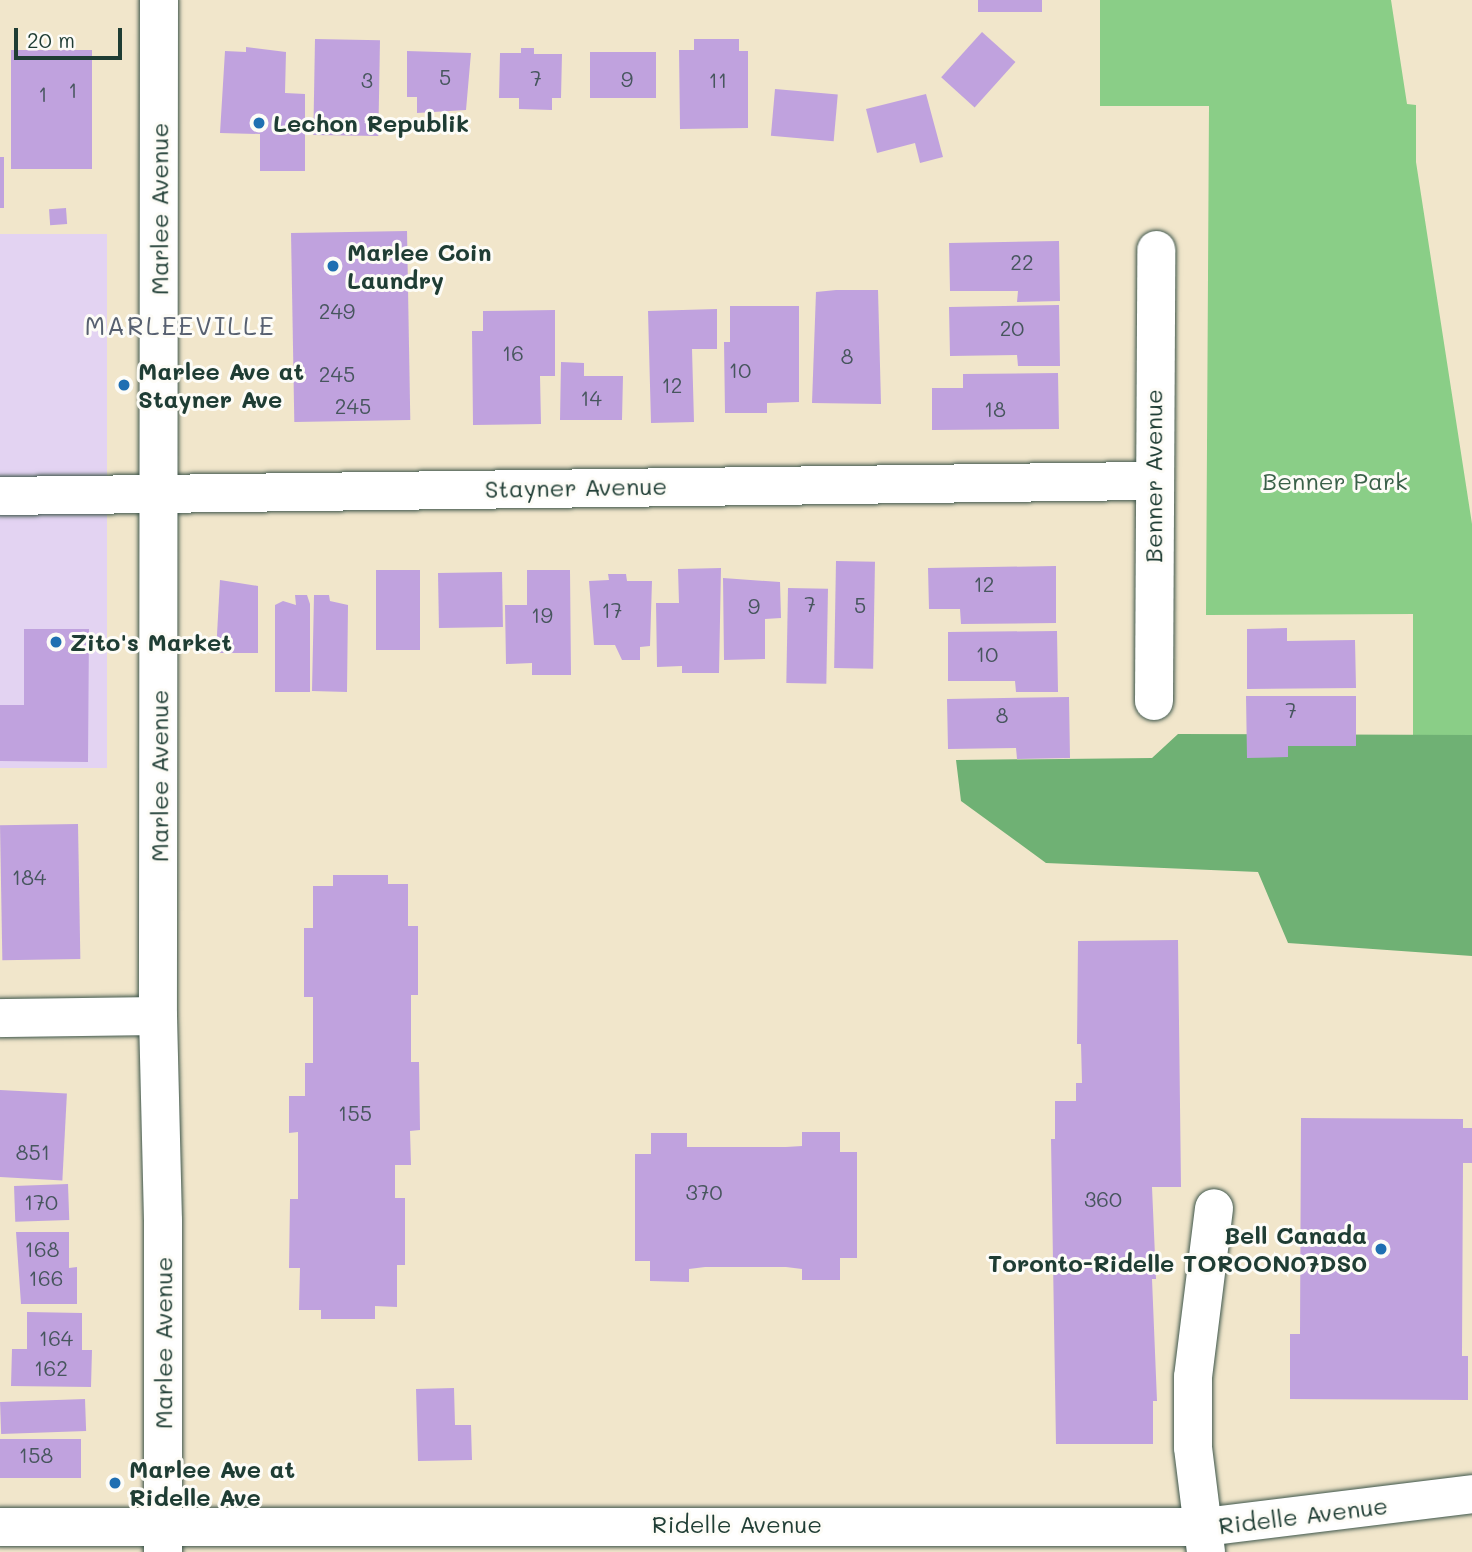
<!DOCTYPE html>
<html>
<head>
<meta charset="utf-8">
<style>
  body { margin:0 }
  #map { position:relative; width:1472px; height:1552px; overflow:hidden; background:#f1e6cb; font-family:Mali,sans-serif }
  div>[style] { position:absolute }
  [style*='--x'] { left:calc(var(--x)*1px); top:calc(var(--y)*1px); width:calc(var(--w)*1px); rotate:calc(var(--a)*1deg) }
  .built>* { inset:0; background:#e3d3f2; transform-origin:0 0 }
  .green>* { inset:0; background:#8ace87 }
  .forest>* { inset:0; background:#6fb174 }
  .building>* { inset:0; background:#c0a2de; transform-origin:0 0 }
  .roads { filter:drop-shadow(0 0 2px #3e564b) drop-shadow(0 0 2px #3e564b) }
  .minor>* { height:38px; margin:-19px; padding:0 19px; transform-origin:19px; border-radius:19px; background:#fff }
  .dots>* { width:19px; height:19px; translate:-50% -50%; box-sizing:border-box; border:4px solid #fdfcf7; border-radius:50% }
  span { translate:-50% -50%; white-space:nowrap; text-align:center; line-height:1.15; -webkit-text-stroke:6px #fdfcf7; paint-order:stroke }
  .number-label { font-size:21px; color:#47565e }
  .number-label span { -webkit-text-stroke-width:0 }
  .poi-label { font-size:24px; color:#1f3d34; font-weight:700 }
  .left { translate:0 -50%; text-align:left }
  .right { translate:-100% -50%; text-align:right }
  .street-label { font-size:24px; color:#1f3d34 }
  .park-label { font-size:24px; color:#3a6149 }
  .neighbourhood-label { font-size:26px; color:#576070; letter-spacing:2px }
  .scale { position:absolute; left:14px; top:28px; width:108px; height:32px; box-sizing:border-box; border:4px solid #1f3d34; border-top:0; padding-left:9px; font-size:21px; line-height:24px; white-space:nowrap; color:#1f3d34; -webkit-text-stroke:5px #fdfcf7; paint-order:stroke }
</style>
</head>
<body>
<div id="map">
  <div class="built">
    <div style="left:107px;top:234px;width:534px;height:107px;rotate:90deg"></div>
  </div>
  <div class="green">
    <div style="clip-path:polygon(1100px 0,1391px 0,1407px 104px,1416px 105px,1416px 162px,1472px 524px,1472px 746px,1413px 747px,1413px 614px,1206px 615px,1209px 106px,1100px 106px)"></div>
  </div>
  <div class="forest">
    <div style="clip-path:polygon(1178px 734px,1472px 735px,1472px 956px,1288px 943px,1258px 872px,1046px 863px,961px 801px,956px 760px,1152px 758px)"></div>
  </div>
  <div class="building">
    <div style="left:978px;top:0;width:64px;height:12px"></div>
    <div style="left:982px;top:32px;width:45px;height:61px;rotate:42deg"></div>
    <div style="left:315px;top:39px;width:65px;height:96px;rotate:1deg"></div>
    <div style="clip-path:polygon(694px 39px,739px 39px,739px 51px,748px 51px,748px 128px,680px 129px,679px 50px,694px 50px)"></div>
    <div style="clip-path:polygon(246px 47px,286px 52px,285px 93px,305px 94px,305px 171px,260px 171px,260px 134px,220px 133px,225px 51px,246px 52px)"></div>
    <div style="clip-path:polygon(521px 48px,534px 48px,534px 54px,562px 54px,561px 98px,552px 98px,552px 110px,519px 109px,519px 98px,499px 98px,500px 53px,521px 53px)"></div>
    <div style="left:11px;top:50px;width:81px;height:119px"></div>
    <div style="clip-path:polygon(407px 51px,471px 53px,466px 110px,417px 113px,417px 97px,407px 97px)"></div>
    <div style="left:590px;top:52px;width:66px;height:46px"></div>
    <div style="left:775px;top:89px;width:63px;height:47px;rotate:5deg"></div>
    <div style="clip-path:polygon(926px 94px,943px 157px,920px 163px,915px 143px,877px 153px,866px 109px)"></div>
    <div style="left:0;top:157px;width:4px;height:51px"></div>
    <div style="left:66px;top:208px;width:16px;height:17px;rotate:86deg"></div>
    <div style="left:407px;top:231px;width:189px;height:116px;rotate:89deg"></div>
    <div style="clip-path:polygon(1059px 241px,1060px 301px,1017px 302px,1018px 291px,950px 291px,949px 243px)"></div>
    <div style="clip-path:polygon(836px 290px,878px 290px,881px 404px,812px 403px,816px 292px)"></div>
    <div style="clip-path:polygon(1059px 305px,1060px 366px,1018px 366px,1017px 355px,950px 356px,949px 307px)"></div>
    <div style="clip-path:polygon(730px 306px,799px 306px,799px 402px,767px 403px,767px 413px,725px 413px,724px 342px,730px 342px)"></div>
    <div style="clip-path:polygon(717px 309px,717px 349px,692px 349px,694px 422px,651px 423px,648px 311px)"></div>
    <div style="clip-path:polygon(555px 310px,555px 376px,540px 376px,541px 424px,473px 425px,472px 331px,483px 331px,483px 311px)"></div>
    <div style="clip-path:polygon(561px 362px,584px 363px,584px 376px,623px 376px,622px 420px,560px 420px)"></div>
    <div style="clip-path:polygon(1058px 373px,1059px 429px,932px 430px,932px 388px,963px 388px,963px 374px)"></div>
    <div style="left:836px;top:561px;width:39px;height:107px;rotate:1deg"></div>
    <div style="clip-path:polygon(1056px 566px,1056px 623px,961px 624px,960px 609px,929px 609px,928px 568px)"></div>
    <div style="clip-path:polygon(721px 568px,719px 673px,682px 673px,682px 666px,657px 667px,656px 603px,679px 603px,678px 569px)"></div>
    <div style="left:376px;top:570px;width:44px;height:80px"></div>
    <div style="clip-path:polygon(527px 570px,570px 570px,571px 675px,532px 675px,532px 663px,506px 664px,505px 605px,527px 605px)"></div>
    <div style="left:502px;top:572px;width:55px;height:64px;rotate:89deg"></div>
    <div style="clip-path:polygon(608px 574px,626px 574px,627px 581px,652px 581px,650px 646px,640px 647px,640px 660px,622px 660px,615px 645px,594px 645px,589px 581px,609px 580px)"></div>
    <div style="clip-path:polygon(723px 578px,780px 582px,781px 618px,765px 619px,765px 659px,724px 660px)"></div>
    <div style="clip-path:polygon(220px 580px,258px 586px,258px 653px,216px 653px)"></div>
    <div style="left:788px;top:588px;width:40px;height:95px;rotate:1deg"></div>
    <div style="clip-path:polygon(295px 595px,307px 595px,310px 604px,310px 692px,275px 692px,275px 605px,283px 601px,296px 605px)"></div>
    <div style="clip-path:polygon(314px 595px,329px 595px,330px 601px,348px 605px,347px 692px,312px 691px)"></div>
    <div style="clip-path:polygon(1287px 628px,1287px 641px,1355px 640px,1356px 688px,1247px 689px,1247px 629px)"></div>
    <div style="clip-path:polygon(24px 629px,89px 629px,88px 762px,0 761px,0 705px,24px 705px)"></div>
    <div style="clip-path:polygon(1057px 631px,1058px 692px,1016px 692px,1015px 681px,948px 681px,948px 632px)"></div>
    <div style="clip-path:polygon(1246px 696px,1356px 696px,1356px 746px,1288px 746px,1288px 757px,1247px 758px)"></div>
    <div style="clip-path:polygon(1069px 697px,1070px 758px,1017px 759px,1016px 748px,948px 749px,947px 699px)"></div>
    <div style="left:78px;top:824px;width:135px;height:78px;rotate:89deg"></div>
    <div style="clip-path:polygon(333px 875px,388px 875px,388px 884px,408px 884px,408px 926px,418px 926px,418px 995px,411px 995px,411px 1062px,419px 1062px,420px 1130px,410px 1131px,411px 1165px,395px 1165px,395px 1198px,405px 1198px,405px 1265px,397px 1265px,397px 1307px,375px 1306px,375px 1319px,321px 1319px,321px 1310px,299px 1310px,300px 1268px,289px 1268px,290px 1199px,298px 1199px,298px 1132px,289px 1133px,289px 1096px,305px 1096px,305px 1063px,313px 1063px,313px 997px,304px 997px,304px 928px,313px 928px,313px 886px,333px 886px)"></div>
    <div style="clip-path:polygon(1178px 940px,1181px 1187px,1152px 1187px,1156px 1279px,1152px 1279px,1157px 1401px,1153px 1401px,1153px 1444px,1056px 1444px,1051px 1139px,1055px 1139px,1055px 1101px,1076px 1101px,1076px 1083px,1082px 1083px,1081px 1044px,1077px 1044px,1078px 941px)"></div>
    <div style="left:0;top:1090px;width:67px;height:87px;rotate:3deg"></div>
    <div style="clip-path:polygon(1301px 1118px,1463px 1119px,1463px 1128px,1472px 1128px,1472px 1163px,1463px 1163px,1462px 1356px,1468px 1356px,1468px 1400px,1290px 1399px,1290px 1334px,1300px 1334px)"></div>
    <div style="clip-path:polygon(802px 1132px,840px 1132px,840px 1152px,857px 1152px,857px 1258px,840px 1258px,840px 1280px,802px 1280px,802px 1269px,786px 1267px,705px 1267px,689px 1269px,689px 1282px,650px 1281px,650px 1261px,635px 1261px,635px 1154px,651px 1154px,651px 1133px,687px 1133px,687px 1147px,786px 1147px,802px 1146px)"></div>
    <div style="left:68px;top:1184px;width:36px;height:54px;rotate:88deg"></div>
    <div style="clip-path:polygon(16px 1232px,69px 1232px,69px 1268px,77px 1267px,77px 1304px,21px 1304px)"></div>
    <div style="clip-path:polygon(27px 1312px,82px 1313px,82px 1350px,92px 1350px,91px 1387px,11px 1386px,12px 1349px,27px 1349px)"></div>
    <div style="clip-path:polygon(454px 1388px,455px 1425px,471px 1425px,472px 1460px,418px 1461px,416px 1389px)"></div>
    <div style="left:85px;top:1399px;width:32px;height:85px;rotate:88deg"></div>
    <div style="left:0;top:1439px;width:81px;height:39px"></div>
  </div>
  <div class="roads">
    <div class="minor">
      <div style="--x:159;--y:0;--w:1016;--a:90.06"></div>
      <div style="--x:158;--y:1016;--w:205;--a:88.6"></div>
      <div style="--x:163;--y:1221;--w:331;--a:90"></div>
      <div style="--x:0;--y:496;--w:1151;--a:-0.75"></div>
      <div style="--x:1154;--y:701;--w:451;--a:-89.7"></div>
      <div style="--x:0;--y:1018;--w:158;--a:-0.7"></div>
      <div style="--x:0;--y:1527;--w:1204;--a:0"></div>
      <div style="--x:1204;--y:1527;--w:270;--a:-7"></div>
      <div style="--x:1206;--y:1552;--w:106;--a:-97.1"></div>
      <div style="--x:1193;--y:1447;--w:70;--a:-90"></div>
      <div style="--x:1193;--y:1377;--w:170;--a:-82.9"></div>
    </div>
  </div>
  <div class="dots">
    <div style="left:259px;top:123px;background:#1f6fb2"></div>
    <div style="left:333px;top:266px;background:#1f6fb2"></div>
    <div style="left:124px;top:385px;background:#1f6fb2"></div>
    <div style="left:56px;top:642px;background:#1f6fb2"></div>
    <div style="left:1381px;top:1249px;background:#1f6fb2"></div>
    <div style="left:115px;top:1483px;background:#1f6fb2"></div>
  </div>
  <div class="number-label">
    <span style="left:445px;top:77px">5</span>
    <span style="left:536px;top:78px">7</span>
    <span style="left:627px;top:79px">9</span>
    <span style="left:367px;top:80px">3</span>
    <span style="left:718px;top:80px">11</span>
    <span style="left:73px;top:90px">1</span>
    <span style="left:43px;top:94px">1</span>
    <span style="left:1022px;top:262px">22</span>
    <span style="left:337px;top:311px">249</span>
    <span style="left:1012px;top:328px">20</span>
    <span style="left:513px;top:353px">16</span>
    <span style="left:847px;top:356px">8</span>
    <span style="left:740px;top:370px">10</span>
    <span style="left:337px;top:374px">245</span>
    <span style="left:672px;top:385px">12</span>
    <span style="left:591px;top:398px">14</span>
    <span style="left:353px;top:406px">245</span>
    <span style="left:995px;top:409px">18</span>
    <span style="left:984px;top:584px">12</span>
    <span style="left:810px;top:604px">7</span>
    <span style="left:860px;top:605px">5</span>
    <span style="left:754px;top:606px">9</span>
    <span style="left:612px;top:610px">17</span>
    <span style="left:542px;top:615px">19</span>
    <span style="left:987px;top:654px">10</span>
    <span style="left:1291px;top:710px">7</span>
    <span style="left:1002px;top:715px">8</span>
    <span style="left:29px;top:877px">184</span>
    <span style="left:355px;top:1113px">155</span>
    <span style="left:33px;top:1152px">851</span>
    <span style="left:704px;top:1192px">370</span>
    <span style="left:1103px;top:1199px">360</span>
    <span style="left:41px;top:1202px">170</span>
    <span style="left:42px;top:1249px">168</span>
    <span style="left:46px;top:1278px">166</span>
    <span style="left:56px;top:1338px">164</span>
    <span style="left:51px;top:1368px">162</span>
    <span style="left:36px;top:1455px">158</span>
  </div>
  <div class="poi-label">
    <span class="left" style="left:273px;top:123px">Lechon Republik</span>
    <span class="left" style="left:347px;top:266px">Marlee Coin<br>Laundry</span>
    <span class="left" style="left:138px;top:385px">Marlee Ave at<br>Stayner Ave</span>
    <span class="left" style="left:70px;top:642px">Zito's Market</span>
    <span class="right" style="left:1367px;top:1249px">Bell Canada<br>Toronto-Ridelle TOROON07DS0</span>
    <span class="left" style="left:129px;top:1483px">Marlee Ave at<br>Ridelle Ave</span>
  </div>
  <div class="street-label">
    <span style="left:159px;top:209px;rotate:-90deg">Marlee Avenue</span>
    <span style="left:1153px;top:476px;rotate:-90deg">Benner Avenue</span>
    <span style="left:576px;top:487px;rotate:-1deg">Stayner Avenue</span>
    <span style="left:159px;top:776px;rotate:-90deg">Marlee Avenue</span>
    <span style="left:163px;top:1343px;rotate:-90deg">Marlee Avenue</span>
    <span style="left:1303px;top:1515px;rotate:-7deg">Ridelle Avenue</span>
    <span style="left:737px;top:1524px">Ridelle Avenue</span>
  </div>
  <div class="park-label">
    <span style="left:1335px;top:481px">Benner Park</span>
  </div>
  <div class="neighbourhood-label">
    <span style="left:180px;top:326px">MARLEEVILLE</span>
  </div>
  <div class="scale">20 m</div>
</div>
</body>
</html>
